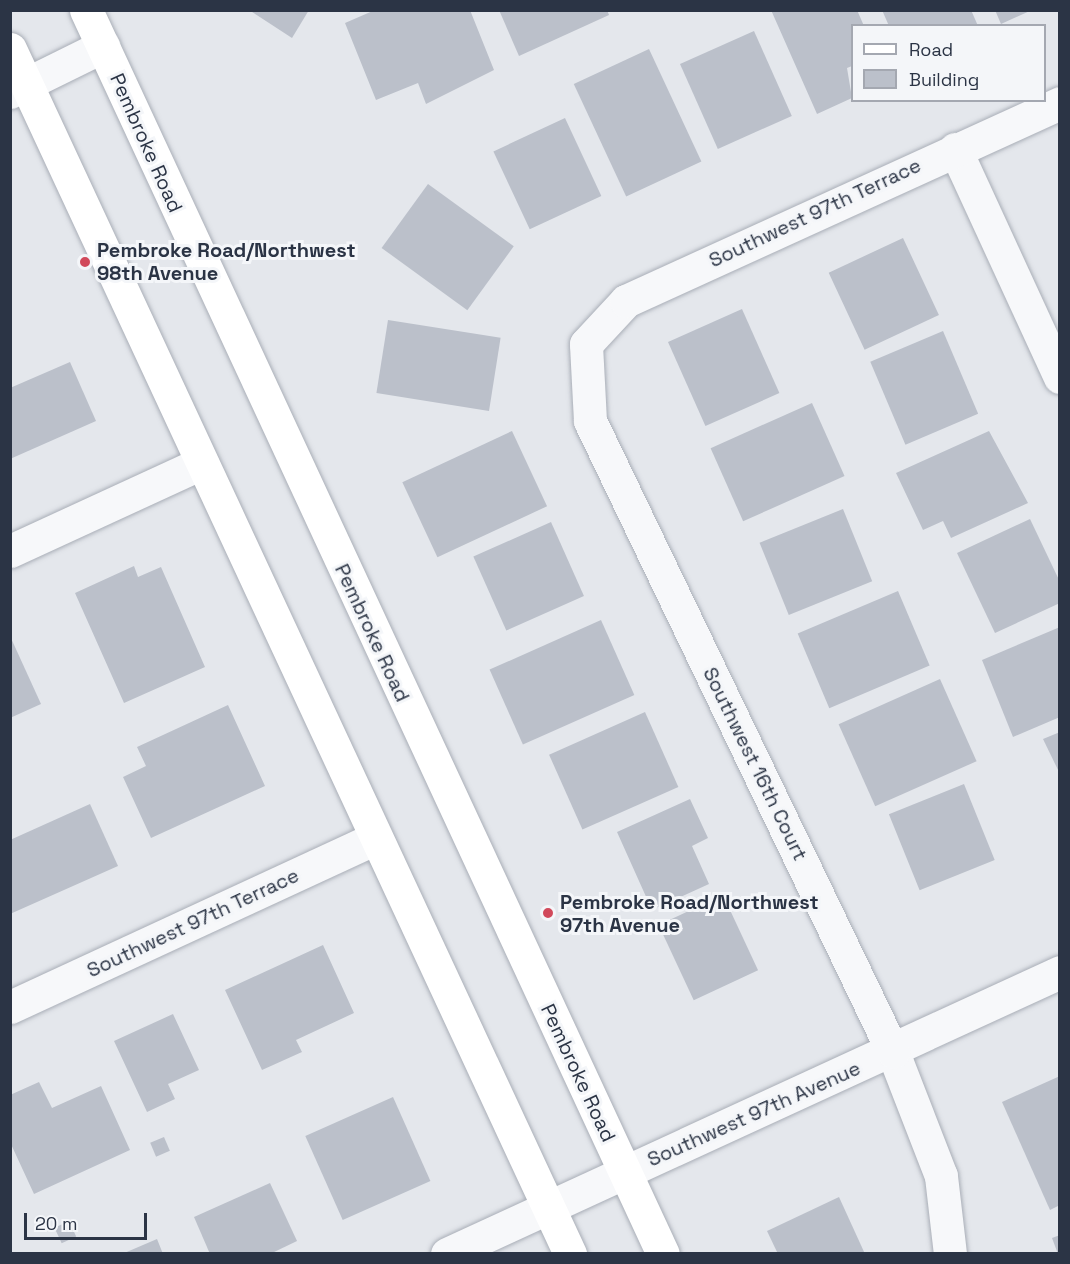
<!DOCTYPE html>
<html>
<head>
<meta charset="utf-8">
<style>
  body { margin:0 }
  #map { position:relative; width:1070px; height:1264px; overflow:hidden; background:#e4e7ec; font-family:"Space Grotesk",sans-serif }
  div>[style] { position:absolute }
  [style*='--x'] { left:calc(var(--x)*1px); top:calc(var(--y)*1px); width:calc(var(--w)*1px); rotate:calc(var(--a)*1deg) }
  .building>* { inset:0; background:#bbc0ca; transform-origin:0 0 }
  .roads { filter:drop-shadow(0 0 2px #a9aeb7) drop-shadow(0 0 2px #a9aeb7) }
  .street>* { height:33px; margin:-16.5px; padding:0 16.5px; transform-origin:16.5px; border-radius:16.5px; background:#f7f8fa }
  .secondary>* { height:33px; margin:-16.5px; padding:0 16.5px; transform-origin:16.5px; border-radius:16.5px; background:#fff }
  .dots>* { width:16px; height:16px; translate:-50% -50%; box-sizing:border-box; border:3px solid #f4f6f9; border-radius:50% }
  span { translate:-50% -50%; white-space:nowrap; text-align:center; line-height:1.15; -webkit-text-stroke:6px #f4f6f9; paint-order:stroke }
  .street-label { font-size:20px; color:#2b3445 }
  .poi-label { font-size:20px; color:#2b3445; font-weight:700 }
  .left { translate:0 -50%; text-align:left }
  .frame { position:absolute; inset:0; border:12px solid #2b3445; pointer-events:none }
  .legend { position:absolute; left:851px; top:24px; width:195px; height:78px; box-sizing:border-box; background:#f4f6f9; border:2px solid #a4a8b1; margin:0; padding:8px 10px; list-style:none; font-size:18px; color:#2b3445 }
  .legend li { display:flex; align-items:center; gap:12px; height:30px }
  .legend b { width:30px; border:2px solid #a4a8b1 }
  .scale { position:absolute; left:24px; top:1213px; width:123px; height:27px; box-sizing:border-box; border:3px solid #2b3445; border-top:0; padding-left:8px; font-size:18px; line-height:21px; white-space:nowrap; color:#2b3445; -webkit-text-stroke:4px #f4f6f9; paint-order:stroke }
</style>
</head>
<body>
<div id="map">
  <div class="building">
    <div style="clip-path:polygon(249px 10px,309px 10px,292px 38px)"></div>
    <div style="clip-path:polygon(375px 10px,470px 10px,494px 70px,426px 104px,418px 83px,376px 100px,345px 23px)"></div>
    <div style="clip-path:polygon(499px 10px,607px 10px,609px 15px,519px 56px)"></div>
    <div style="clip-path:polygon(771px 10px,857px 10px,864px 26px,852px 26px,852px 66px,847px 68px,852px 98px,817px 114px)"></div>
    <div style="clip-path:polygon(882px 10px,971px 10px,978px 26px,889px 26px)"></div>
    <div style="clip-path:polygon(995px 10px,1032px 10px,1001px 24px)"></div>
    <div style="left:754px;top:31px;width:93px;height:81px;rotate:66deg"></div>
    <div style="left:649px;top:49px;width:124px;height:83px;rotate:65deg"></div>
    <div style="left:565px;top:118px;width:86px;height:79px;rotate:65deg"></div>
    <div style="left:428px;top:184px;width:106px;height:79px;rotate:36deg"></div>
    <div style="left:903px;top:238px;width:85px;height:82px;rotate:65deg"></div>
    <div style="left:742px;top:309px;width:92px;height:81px;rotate:66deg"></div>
    <div style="left:388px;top:320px;width:114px;height:74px;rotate:9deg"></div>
    <div style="left:943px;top:331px;width:90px;height:79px;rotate:67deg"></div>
    <div style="clip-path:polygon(70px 362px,96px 421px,10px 459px,10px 388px)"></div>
    <div style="left:812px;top:403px;width:80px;height:111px;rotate:66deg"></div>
    <div style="left:512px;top:431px;width:83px;height:121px;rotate:65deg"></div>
    <div style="clip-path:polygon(989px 431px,1028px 503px,951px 538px,943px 521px,923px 530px,896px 473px)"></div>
    <div style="left:843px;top:509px;width:78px;height:90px;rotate:68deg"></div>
    <div style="clip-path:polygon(1030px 519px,1060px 582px,1060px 603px,995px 633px,957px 553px)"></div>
    <div style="left:551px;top:522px;width:81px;height:85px;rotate:66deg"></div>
    <div style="clip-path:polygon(134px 566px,138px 577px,161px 567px,205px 667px,124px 703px,75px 593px)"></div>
    <div style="left:898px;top:591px;width:81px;height:109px;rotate:67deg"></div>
    <div style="left:601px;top:620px;width:82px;height:122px;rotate:66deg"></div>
    <div style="clip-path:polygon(1060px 627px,1060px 717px,1013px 737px,982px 660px)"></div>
    <div style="clip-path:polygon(10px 636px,41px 704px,10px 718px)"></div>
    <div style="left:940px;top:679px;width:90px;height:111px;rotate:66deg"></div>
    <div style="clip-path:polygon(228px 705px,265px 786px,151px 838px,123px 777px,146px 766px,137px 747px)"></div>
    <div style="left:645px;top:712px;width:82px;height:105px;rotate:66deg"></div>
    <div style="clip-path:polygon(1060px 732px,1060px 774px,1043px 739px)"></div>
    <div style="left:964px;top:784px;width:82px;height:81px;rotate:68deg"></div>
    <div style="clip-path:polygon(690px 799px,708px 838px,692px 846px,709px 884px,652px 910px,617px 832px)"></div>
    <div style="clip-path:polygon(90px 804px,118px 866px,10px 914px,10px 840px)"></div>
    <div style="left:723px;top:895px;width:83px;height:71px;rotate:65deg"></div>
    <div style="clip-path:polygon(323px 945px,354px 1013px,296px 1040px,302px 1052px,262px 1070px,225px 990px)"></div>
    <div style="clip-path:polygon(173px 1014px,199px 1070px,168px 1084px,175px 1099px,147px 1112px,114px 1041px)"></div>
    <div style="clip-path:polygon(1060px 1076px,1060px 1205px,1050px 1210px,1002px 1102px)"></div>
    <div style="clip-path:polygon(39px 1082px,52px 1108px,101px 1086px,130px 1150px,34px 1194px,10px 1142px,10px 1095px)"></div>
    <div style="left:393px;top:1097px;width:92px;height:96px;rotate:66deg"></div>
    <div style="left:164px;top:1137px;width:15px;height:15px;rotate:67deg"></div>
    <div style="clip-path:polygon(270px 1183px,297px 1241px,270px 1254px,210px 1254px,194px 1217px)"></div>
    <div style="clip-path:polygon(839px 1197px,865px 1254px,778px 1254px,767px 1231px)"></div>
    <div style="left:69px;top:1221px;width:17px;height:16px;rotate:65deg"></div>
    <div style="clip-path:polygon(1060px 1235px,1060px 1254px,1058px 1254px,1052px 1238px)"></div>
    <div style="clip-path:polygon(157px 1239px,163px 1254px,122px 1254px)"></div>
  </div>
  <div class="roads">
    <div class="street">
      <div style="--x:10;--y:92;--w:104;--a:-26.3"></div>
      <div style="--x:955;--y:149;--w:251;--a:65.3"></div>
      <div style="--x:10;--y:551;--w:208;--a:-24.7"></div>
      <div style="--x:10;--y:1007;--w:403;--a:-24.8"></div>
      <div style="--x:447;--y:1254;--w:675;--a:-24.7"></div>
      <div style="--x:950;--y:1254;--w:79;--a:-96.6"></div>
      <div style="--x:941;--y:1176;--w:133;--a:-111.2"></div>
      <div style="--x:893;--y:1052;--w:700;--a:-115.65"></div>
      <div style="--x:590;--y:421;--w:77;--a:-93"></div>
      <div style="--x:586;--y:344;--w:59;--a:-47.1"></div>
      <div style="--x:626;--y:301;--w:477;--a:-24.5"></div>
    </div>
    <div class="secondary">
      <div style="--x:86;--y:10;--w:1371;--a:65.12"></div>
      <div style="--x:10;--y:49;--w:1329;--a:65.07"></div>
    </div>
  </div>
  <div class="dots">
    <div style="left:85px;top:262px;background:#d1495b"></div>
    <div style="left:548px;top:913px;background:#d1495b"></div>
  </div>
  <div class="street-label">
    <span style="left:146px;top:143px;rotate:66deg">Pembroke Road</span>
    <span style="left:815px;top:213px;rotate:-25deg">Southwest 97th Terrace</span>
    <span style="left:372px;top:633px;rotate:65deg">Pembroke Road</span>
    <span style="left:755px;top:764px;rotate:64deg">Southwest 16th Court</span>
    <span style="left:193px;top:923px;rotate:-25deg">Southwest 97th Terrace</span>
    <span style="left:578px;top:1073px;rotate:65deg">Pembroke Road</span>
    <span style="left:754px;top:1114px;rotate:-24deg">Southwest 97th Avenue</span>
  </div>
  <div class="poi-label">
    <span class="left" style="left:97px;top:262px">Pembroke Road/Northwest<br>98th Avenue</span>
    <span class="left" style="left:560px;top:914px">Pembroke Road/Northwest<br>97th Avenue</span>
  </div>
  <div class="frame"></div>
  <ul class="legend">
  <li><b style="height:8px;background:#fff"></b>Road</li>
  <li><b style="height:16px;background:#bbc0ca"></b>Building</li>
  </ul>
  <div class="scale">20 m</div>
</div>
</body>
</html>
